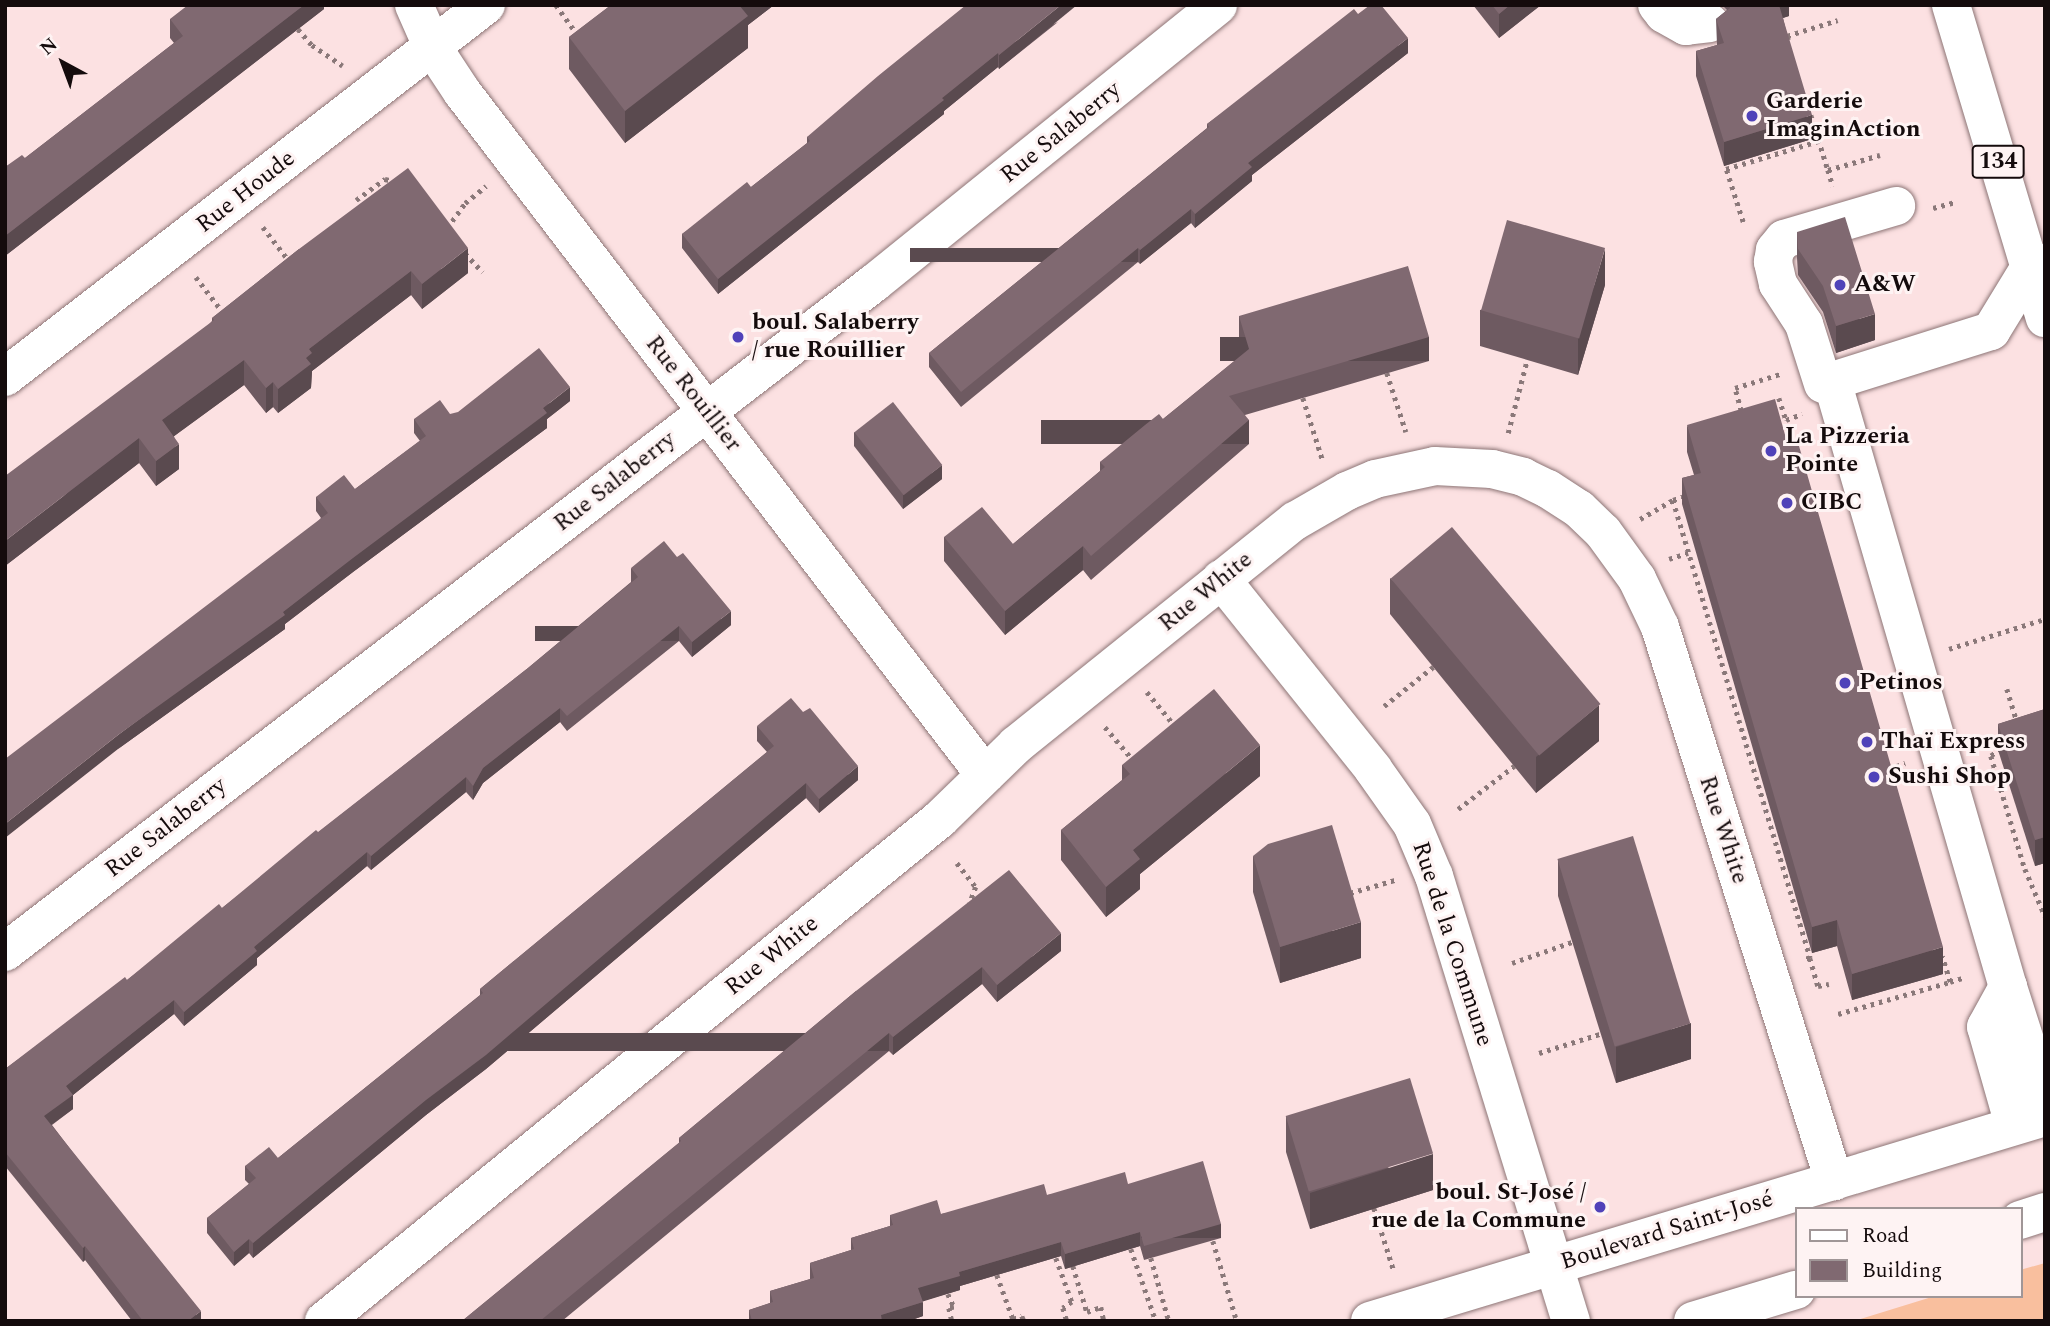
<!DOCTYPE html>
<html>
<head>
<meta charset="utf-8">
<style>
  body { margin:0 }
  #map { position:relative; width:2050px; height:1326px; overflow:hidden; background:#fce1e2; font-family:Spectral,serif }
  div>[style] { position:absolute }
  [style*='--x'] { left:calc(var(--x)*1px); top:calc(var(--y)*1px); width:calc(var(--w)*1px); rotate:calc(var(--a)*1deg) }
  .green>* { inset:0; background:#f9bf9e }
  .path>* { height:4.5px; margin-top:-2.25px; transform-origin:0; background:repeating-linear-gradient(90deg,#8a7879 0 3.5px,transparent 0 8.5px) }
  .roads { filter:drop-shadow(0 0 2px #8d7576) drop-shadow(0 0 2px #8d7576) }
  .minor>* { height:38px; margin:-19px; padding:0 19px; transform-origin:19px; border-radius:19px; background:#fff }
  .major>* { height:38px; margin:-19px; padding:0 19px; transform-origin:19px; border-radius:19px; background:#fff }
  .wall>* { inset:0; background:#6e5a61 }
  .shaded-wall>* { inset:0; background:#5a4a4f; transform-origin:0 0 }
  .building>* { inset:0; background:#806971; transform-origin:0 0 }
  .dots>* { width:19px; height:19px; translate:-50% -50%; box-sizing:border-box; border:4px solid #fef3f3; border-radius:50% }
  span { translate:-50% -50%; white-space:nowrap; text-align:center; line-height:1.15; -webkit-text-stroke:6px #fef3f3; paint-order:stroke }
  .shield-label span { padding:2px 5px; background:#fef3f3; border:2px solid; border-radius:5px; -webkit-text-stroke-width:0 }
  .shield-label { font-size:23px; color:#140b0c; font-weight:700 }
  .poi-label { font-size:24px; color:#140b0c; font-weight:700 }
  .left { translate:0 -50%; text-align:left }
  .right { translate:-100% -50%; text-align:right }
  .street-label { font-size:24px; color:#140b0c }
  .frame { position:absolute; inset:0; border:7px solid #140b0c; pointer-events:none }
  .legend { position:absolute; left:1795px; top:1207px; width:228px; height:91px; box-sizing:border-box; background:#fef3f3; border:2px solid #a09697; margin:0; padding:9px 12px; list-style:none; font-size:21px; color:#140b0c }
  .legend li { display:flex; align-items:center; gap:14px; height:35px }
  .legend b { width:35px; border:2px solid #a09697 }
  .north { position:absolute; left:28px; top:28px; width:70px; height:70px; -webkit-text-stroke:5px #fef3f3; paint-order:stroke; rotate:319deg; font-size:19px; font-weight:700; line-height:28px; text-align:center; color:#140b0c }
  .north::after { content:''; display:block; margin:auto; width:24px; height:32px; background:#140b0c; clip-path:polygon(50% 0,100% 100%,50% 72%,0 100%) }
</style>
</head>
<body>
<div id="map">
  <div class="green">
    <div style="clip-path:polygon(2045px 1263px,2045px 1321px,1854px 1321px,1935px 1296px,2020px 1296px,2020px 1270px)"></div>
  </div>
  <div class="path">
    <div style="--x:556;--y:5;--w:37;--a:54"></div>
    <div style="--x:298;--y:29;--w:21;--a:49"></div>
    <div style="--x:312;--y:45;--w:37;--a:34"></div>
    <div style="--x:1788;--y:40;--w:4;--a:-104"></div>
    <div style="--x:1787;--y:36;--w:53;--a:-17.4"></div>
    <div style="--x:1811;--y:115;--w:58;--a:72.8"></div>
    <div style="--x:1828;--y:170;--w:54;--a:-16.1"></div>
    <div style="--x:1828;--y:170;--w:17;--a:73"></div>
    <div style="--x:356;--y:200;--w:36;--a:-36"></div>
    <div style="--x:385;--y:179;--w:9;--a:13"></div>
    <div style="--x:1933;--y:208;--w:23;--a:-15"></div>
    <div style="--x:1743;--y:222;--w:56;--a:-107.8"></div>
    <div style="--x:1726;--y:169;--w:97;--a:-16.8"></div>
    <div style="--x:263;--y:227;--w:44;--a:52.4"></div>
    <div style="--x:447;--y:228;--w:31;--a:-54"></div>
    <div style="--x:465;--y:203;--w:27;--a:-39"></div>
    <div style="--x:465;--y:253;--w:26;--a:47"></div>
    <div style="--x:196;--y:277;--w:48;--a:52.7"></div>
    <div style="--x:1387;--y:373;--w:62;--a:72.1"></div>
    <div style="--x:1303;--y:398;--w:66;--a:72.4"></div>
    <div style="--x:1779;--y:398;--w:23;--a:72"></div>
    <div style="--x:1741;--y:411;--w:24;--a:-105"></div>
    <div style="--x:1735;--y:388;--w:47;--a:-17.3"></div>
    <div style="--x:1508;--y:433;--w:75;--a:-75.4"></div>
    <div style="--x:1793;--y:445;--w:26;--a:-106"></div>
    <div style="--x:1786;--y:420;--w:17;--a:-21"></div>
    <div style="--x:1673;--y:500;--w:478;--a:73.3"></div>
    <div style="--x:1810;--y:958;--w:8;--a:166"></div>
    <div style="--x:1640;--y:519;--w:38;--a:-30"></div>
    <div style="--x:1673;--y:500;--w:13;--a:-18"></div>
    <div style="--x:1669;--y:559;--w:20;--a:-18"></div>
    <div style="--x:1949;--y:649;--w:101;--a:-17.4"></div>
    <div style="--x:2007;--y:689;--w:34;--a:73"></div>
    <div style="--x:1147;--y:692;--w:45;--a:50.4"></div>
    <div style="--x:1384;--y:706;--w:63;--a:-38.5"></div>
    <div style="--x:1105;--y:727;--w:45;--a:49.5"></div>
    <div style="--x:2001;--y:749;--w:12;--a:145"></div>
    <div style="--x:1991;--y:756;--w:118;--a:73.3"></div>
    <div style="--x:2025;--y:869;--w:51;--a:66.9"></div>
    <div style="--x:1888;--y:769;--w:18;--a:-19"></div>
    <div style="--x:1458;--y:809;--w:71;--a:-37.5"></div>
    <div style="--x:957;--y:863;--w:31;--a:52"></div>
    <div style="--x:976;--y:887;--w:17;--a:111"></div>
    <div style="--x:1350;--y:893;--w:47;--a:-16.1"></div>
    <div style="--x:1810;--y:958;--w:29;--a:74"></div>
    <div style="--x:1818;--y:986;--w:11;--a:-10"></div>
    <div style="--x:1512;--y:963;--w:64;--a:-19.3"></div>
    <div style="--x:1950;--y:982;--w:16;--a:-18"></div>
    <div style="--x:1838;--y:1014;--w:116;--a:-15.9"></div>
    <div style="--x:1950;--y:982;--w:27;--a:-107"></div>
    <div style="--x:1539;--y:1053;--w:64;--a:-17.3"></div>
    <div style="--x:1374;--y:1208;--w:66;--a:72.4"></div>
    <div style="--x:1213;--y:1241;--w:80;--a:73.4"></div>
    <div style="--x:1131;--y:1249;--w:76;--a:70.9"></div>
    <div style="--x:1056;--y:1258;--w:47;--a:70"></div>
    <div style="--x:1072;--y:1302;--w:11;--a:146"></div>
    <div style="--x:1063;--y:1308;--w:14;--a:73"></div>
    <div style="--x:1151;--y:1258;--w:66;--a:74.1"></div>
    <div style="--x:1073;--y:1266;--w:48;--a:73.1"></div>
    <div style="--x:1087;--y:1312;--w:15;--a:-20"></div>
    <div style="--x:1101;--y:1307;--w:14;--a:78"></div>
    <div style="--x:997;--y:1275;--w:47;--a:70"></div>
    <div style="--x:1013;--y:1319;--w:9;--a:-18"></div>
    <div style="--x:1022;--y:1316;--w:5;--a:68"></div>
    <div style="--x:948;--y:1294;--w:14;--a:65"></div>
    <div style="--x:954;--y:1307;--w:5;--a:169"></div>
    <div style="--x:949;--y:1308;--w:13;--a:77"></div>
  </div>
  <div class="roads">
    <div class="minor">
      <div style="--x:414;--y:5;--w:47;--a:66.2"></div>
      <div style="--x:433;--y:48;--w:53;--a:56.6"></div>
      <div style="--x:462;--y:92;--w:860;--a:52.56"></div>
      <div style="--x:1657;--y:5;--w:11;--a:52"></div>
      <div style="--x:1664;--y:14;--w:25;--a:29"></div>
      <div style="--x:1686;--y:26;--w:24;--a:-7"></div>
      <div style="--x:5;--y:377;--w:608;--a:-37.72"></div>
      <div style="--x:1823;--y:384;--w:63;--a:-107.6"></div>
      <div style="--x:1804;--y:324;--w:48;--a:-123"></div>
      <div style="--x:1778;--y:284;--w:23;--a:-103"></div>
      <div style="--x:1773;--y:262;--w:12;--a:-81"></div>
      <div style="--x:1775;--y:250;--w:14;--a:-51"></div>
      <div style="--x:1784;--y:239;--w:117;--a:-16.4"></div>
      <div style="--x:1221;--y:579;--w:243;--a:51.3"></div>
      <div style="--x:1373;--y:769;--w:67;--a:54.7"></div>
      <div style="--x:1412;--y:824;--w:56;--a:67.1"></div>
      <div style="--x:1434;--y:876;--w:466;--a:72.9"></div>
      <div style="--x:5;--y:952;--w:1097;--a:-37.59"></div>
      <div style="--x:874;--y:283;--w:442;--a:-38.9"></div>
      <div style="--x:2008;--y:987;--w:631;--a:-106.19"></div>
      <div style="--x:1832;--y:381;--w:167;--a:-17.5"></div>
      <div style="--x:1991;--y:331;--w:75;--a:-58.6"></div>
      <div style="--x:2030;--y:267;--w:16;--a:-15"></div>
      <div style="--x:2014;--y:1125;--w:102;--a:-105.9"></div>
      <div style="--x:1986;--y:1027;--w:46;--a:-61.2"></div>
      <div style="--x:2008;--y:987;--w:122;--a:72.3"></div>
      <div style="--x:2020;--y:1220;--w:26;--a:-18"></div>
      <div style="--x:324;--y:1321;--w:795;--a:-39.18"></div>
      <div style="--x:940;--y:819;--w:106;--a:-44.2"></div>
      <div style="--x:1016;--y:745;--w:358;--a:-38.8"></div>
      <div style="--x:1295;--y:521;--w:60;--a:-30"></div>
      <div style="--x:1347;--y:491;--w:30;--a:-23"></div>
      <div style="--x:1375;--y:479;--w:61;--a:-12.2"></div>
      <div style="--x:1435;--y:466;--w:57;--a:3"></div>
      <div style="--x:1492;--y:469;--w:32;--a:14"></div>
      <div style="--x:1523;--y:477;--w:28;--a:26"></div>
      <div style="--x:1548;--y:489;--w:37;--a:33"></div>
      <div style="--x:1579;--y:509;--w:33;--a:44"></div>
      <div style="--x:1603;--y:532;--w:58;--a:54.1"></div>
      <div style="--x:1637;--y:579;--w:53;--a:64.4"></div>
      <div style="--x:1660;--y:627;--w:581;--a:72.56"></div>
      <div style="--x:1370;--y:1321;--w:705;--a:-16.82"></div>
      <div style="--x:1693;--y:1321;--w:108;--a:-16.8"></div>
    </div>
    <div class="major">
      <div style="--x:1951;--y:5;--w:327;--a:73.3"></div>
    </div>
  </div>
  <div class="wall">
    <div style="clip-path:polygon(324px 5px,324px 9px,5px 256px,5px 167px,25px 158px,174px 43px,170px 38px,170px 19px)"></div>
    <div style="clip-path:polygon(611px 5px,774px 5px,748px 25px,748px 48px,625px 143px,569px 69px,569px 37px)"></div>
    <div style="clip-path:polygon(1473px 5px,1541px 5px,1499px 38px)"></div>
    <div style="clip-path:polygon(1722px 5px,1789px 5px,1789px 16px,1783px 18px,1812px 139px,1724px 166px,1696px 76px,1696px 51px,1717px 45px,1716px 19px,1727px 10px)"></div>
    <div style="clip-path:polygon(1358px 14px,1408px 53px,1252px 175px,1252px 181px,1195px 228px,1191px 223px,1140px 264px,1138px 262px,961px 407px,929px 367px,929px 353px,1207px 128px,1207px 124px)"></div>
    <div style="clip-path:polygon(1058px 22px,999px 69px,998px 67px,944px 111px,944px 114px,718px 294px,682px 248px,682px 234px,751px 187px,807px 143px,807px 137px)"></div>
    <div style="clip-path:polygon(1797px 232px,1875px 340px,1836px 353px,1823px 312px,1798px 275px,1797px 258px)"></div>
    <div style="clip-path:polygon(299px 249px,468px 273px,422px 309px,411px 295px,312px 371px,311px 388px,278px 413px,273px 407px,266px 413px,244px 385px,174px 436px,179px 469px,156px 486px,139px 463px,5px 566px,212px 321px,212px 318px)"></div>
    <div style="clip-path:polygon(1605px 285px,1578px 375px,1480px 346px,1480px 310px)"></div>
    <div style="clip-path:polygon(1239px 316px,1429px 361px,1245px 415px,1249px 444px,1091px 580px,1083px 570px,1005px 635px,944px 561px,944px 537px,1013px 544px,1100px 471px,1100px 462px,1163px 419px,1243px 354px,1239px 340px)"></div>
    <div style="clip-path:polygon(570px 401px,547px 419px,547px 428px,353px 572px,285px 624px,285px 629px,118px 749px,321px 518px,316px 511px,316px 497px,355px 489px,420px 441px,414px 433px,414px 419px)"></div>
    <div style="clip-path:polygon(1687px 425px,1943px 974px,1852px 1000px,1837px 946px,1812px 953px,1682px 504px,1682px 478px,1694px 475px,1687px 452px)"></div>
    <div style="clip-path:polygon(854px 432px,942px 479px,903px 509px,854px 446px)"></div>
    <div style="clip-path:polygon(631px 568px,731px 625px,692px 657px,679px 641px,567px 731px,560px 722px,483px 783px,473px 800px,466px 792px,371px 870px,367px 866px,257px 958px,257px 965px,184px 1026px,174px 1014px,73px 1095px,73px 1109px,52px 1125px,201px 1321px,132px 1321px,85px 1260px,83px 1262px,5px 1166px,5px 1069px,127px 980px,222px 908px,528px 668px,631px 582px)"></div>
    <div style="clip-path:polygon(1390px 578px,1599px 741px,1536px 793px,1390px 614px)"></div>
    <div style="clip-path:polygon(2045px 709px,2045px 863px,2035px 866px,1998px 750px,1998px 724px)"></div>
    <div style="clip-path:polygon(757px 726px,858px 780px,819px 813px,806px 798px,486px 1069px,426px 1115px,253px 1258px,249px 1253px,234px 1266px,207px 1233px,207px 1218px,249px 1184px,245px 1180px,245px 1166px,278px 1158px,480px 995px,480px 989px,767px 752px,757px 741px)"></div>
    <div style="clip-path:polygon(1122px 765px,1260px 776px,1140px 874px,1140px 889px,1106px 917px,1061px 860px,1061px 830px,1122px 780px)"></div>
    <div style="clip-path:polygon(1253px 856px,1361px 958px,1280px 983px,1253px 892px)"></div>
    <div style="clip-path:polygon(1558px 860px,1691px 1059px,1616px 1083px,1558px 896px)"></div>
    <div style="clip-path:polygon(1061px 951px,997px 1002px,982px 984px,893px 1055px,889px 1051px,562px 1321px,462px 1321px,679px 1143px,679px 1138px,856px 991px)"></div>
    <div style="clip-path:polygon(1286px 1116px,1433px 1190px,1310px 1229px,1286px 1152px)"></div>
    <div style="clip-path:polygon(1128px 1184px,1221px 1238px,1144px 1260px,1140px 1246px,1065px 1269px,1061px 1256px,960px 1286px,960px 1290px,922px 1301px,923px 1316px,909px 1321px,749px 1321px,749px 1310px,770px 1303px,770px 1291px,810px 1279px,810px 1263px,851px 1250px,851px 1238px,890px 1226px,890px 1215px,941px 1214px,1047px 1195px)"></div>
  </div>
  <div class="shaded-wall">
    <div style="clip-path:polygon(304px 5px,324px 5px,324px 9px,5px 256px,5px 236px)"></div>
    <div style="clip-path:polygon(736px 5px,774px 5px,748px 25px,748px 48px,625px 143px,625px 111px)"></div>
    <div style="clip-path:polygon(1061px 5px,1077px 5px,999px 69px,999px 55px)"></div>
    <div style="clip-path:polygon(1510px 5px,1541px 5px,1499px 38px,1499px 14px)"></div>
    <div style="clip-path:polygon(1776px 5px,1789px 5px,1789px 16px,1776px 20px)"></div>
    <div style="clip-path:polygon(1408px 38px,1408px 53px,1252px 175px,1252px 181px,1195px 228px,1195px 214px,1248px 163px)"></div>
    <div style="clip-path:polygon(998px 53px,998px 67px,944px 111px,944px 114px,718px 294px,718px 279px)"></div>
    <div style="clip-path:polygon(1812px 115px,1812px 139px,1724px 166px,1724px 142px)"></div>
    <div style="clip-path:polygon(1191px 209px,1191px 223px,1140px 264px,1140px 250px)"></div>
    <div style="clip-path:polygon(468px 248px,468px 273px,422px 309px,422px 284px)"></div>
    <div style="left:1138px;top:248px;width:14px;height:228px;rotate:90deg"></div>
    <div style="clip-path:polygon(1605px 249px,1605px 285px,1578px 375px,1578px 339px)"></div>
    <div style="clip-path:polygon(411px 271px,411px 295px,312px 371px,311px 388px,278px 413px,278px 389px,306px 358px,309px 349px)"></div>
    <div style="clip-path:polygon(1875px 314px,1875px 340px,1836px 353px,1836px 326px)"></div>
    <div style="left:1429px;top:337px;width:24px;height:209px;rotate:90deg"></div>
    <div style="clip-path:polygon(244px 360px,244px 385px,162px 445px,162px 420px)"></div>
    <div style="clip-path:polygon(273px 382px,273px 407px,266px 413px,266px 388px)"></div>
    <div style="clip-path:polygon(570px 387px,570px 401px,547px 419px,547px 428px,353px 572px,285px 624px,285px 629px,118px 749px,5px 838px,5px 824px,118px 735px,283px 612px)"></div>
    <div style="left:1249px;top:420px;width:24px;height:208px;rotate:90deg"></div>
    <div style="clip-path:polygon(139px 438px,139px 463px,5px 566px,5px 541px)"></div>
    <div style="clip-path:polygon(179px 444px,179px 469px,156px 486px,156px 461px)"></div>
    <div style="clip-path:polygon(942px 465px,942px 479px,903px 509px,903px 495px)"></div>
    <div style="clip-path:polygon(1083px 546px,1083px 570px,1005px 635px,1005px 611px)"></div>
    <div style="clip-path:polygon(731px 611px,731px 625px,692px 657px,692px 642px)"></div>
    <div style="left:679px;top:626px;width:15px;height:144px;rotate:90deg"></div>
    <div style="clip-path:polygon(1599px 705px,1599px 741px,1536px 793px,1536px 757px)"></div>
    <div style="clip-path:polygon(560px 708px,560px 722px,483px 783px,473px 800px,473px 786px,483px 768px)"></div>
    <div style="clip-path:polygon(1260px 745px,1260px 776px,1140px 874px,1140px 889px,1106px 917px,1106px 887px,1133px 850px)"></div>
    <div style="clip-path:polygon(858px 766px,858px 780px,819px 813px,819px 799px)"></div>
    <div style="clip-path:polygon(466px 777px,466px 792px,371px 870px,371px 856px)"></div>
    <div style="clip-path:polygon(806px 783px,806px 798px,486px 1069px,426px 1115px,253px 1258px,253px 1243px)"></div>
    <div style="clip-path:polygon(2045px 837px,2045px 863px,2035px 866px,2035px 840px)"></div>
    <div style="clip-path:polygon(367px 852px,367px 866px,257px 958px,257px 965px,184px 1026px,184px 1012px,254px 947px)"></div>
    <div style="clip-path:polygon(1837px 920px,1837px 946px,1812px 953px,1812px 927px)"></div>
    <div style="clip-path:polygon(1361px 922px,1361px 958px,1280px 983px,1280px 947px)"></div>
    <div style="clip-path:polygon(1061px 933px,1061px 951px,997px 1002px,997px 985px)"></div>
    <div style="clip-path:polygon(1943px 947px,1943px 974px,1852px 1000px,1852px 974px)"></div>
    <div style="clip-path:polygon(982px 967px,982px 984px,893px 1055px,893px 1037px)"></div>
    <div style="clip-path:polygon(174px 1000px,174px 1014px,73px 1095px,73px 1109px,44px 1130px,44px 1116px,66px 1086px)"></div>
    <div style="clip-path:polygon(1691px 1023px,1691px 1059px,1616px 1083px,1616px 1047px)"></div>
    <div style="left:889px;top:1033px;width:18px;height:452px;rotate:90deg"></div>
    <div style="clip-path:polygon(1433px 1154px,1433px 1190px,1310px 1229px,1310px 1193px)"></div>
    <div style="left:1221px;top:1224px;width:14px;height:80px;rotate:90deg"></div>
    <div style="clip-path:polygon(1140px 1232px,1140px 1246px,1065px 1269px,1065px 1254px)"></div>
    <div style="clip-path:polygon(249px 1239px,249px 1253px,234px 1266px,234px 1252px)"></div>
    <div style="clip-path:polygon(1061px 1242px,1061px 1256px,960px 1286px,960px 1290px,918px 1303px,918px 1288px,959px 1272px)"></div>
    <div style="clip-path:polygon(85px 1246px,85px 1260px,83px 1262px,83px 1248px)"></div>
    <div style="clip-path:polygon(923px 1302px,923px 1316px,909px 1321px,881px 1321px,881px 1315px)"></div>
    <div style="clip-path:polygon(201px 1311px,201px 1321px,188px 1321px)"></div>
  </div>
  <div class="building">
    <div style="clip-path:polygon(188px 5px,304px 5px,5px 236px,5px 167px,22px 155px,25px 158px,183px 36px,170px 19px)"></div>
    <div style="clip-path:polygon(611px 5px,739px 5px,748px 16px,625px 111px,569px 37px)"></div>
    <div style="clip-path:polygon(966px 5px,1061px 5px,999px 55px,998px 53px,942px 98px,944px 100px,718px 279px,682px 234px,747px 182px,751px 187px,810px 141px,807px 137px,878px 76px)"></div>
    <div style="clip-path:polygon(1370px 5px,1381px 5px,1408px 38px,1248px 163px,1252px 167px,1195px 214px,1191px 209px,1140px 250px,1138px 248px,961px 392px,929px 353px,1209px 127px,1207px 124px,1354px 9px,1358px 14px)"></div>
    <div style="clip-path:polygon(1492px 5px,1510px 5px,1499px 14px)"></div>
    <div style="clip-path:polygon(1730px 5px,1779px 5px,1812px 115px,1724px 142px,1696px 51px,1724px 43px,1716px 19px,1730px 8px)"></div>
    <div style="clip-path:polygon(408px 168px,468px 248px,422px 284px,411px 271px,309px 349px,312px 353px,306px 358px,311px 364px,278px 389px,273px 382px,266px 388px,244px 360px,162px 420px,179px 444px,156px 461px,139px 438px,5px 541px,5px 476px,214px 320px,212px 318px,299px 249px)"></div>
    <div style="clip-path:polygon(1845px 217px,1875px 314px,1836px 326px,1823px 286px,1798px 249px,1797px 232px)"></div>
    <div style="left:1507px;top:220px;width:102px;height:94px;rotate:16deg"></div>
    <div style="clip-path:polygon(1408px 266px,1429px 337px,1229px 396px,1249px 420px,1091px 556px,1083px 546px,1005px 611px,944px 537px,982px 507px,1013px 544px,1105px 467px,1100px 462px,1145px 425px,1159px 414px,1163px 419px,1249px 349px,1239px 316px)"></div>
    <div style="clip-path:polygon(539px 348px,570px 387px,543px 408px,547px 413px,353px 558px,283px 612px,285px 615px,118px 735px,5px 824px,5px 759px,328px 513px,316px 497px,344px 475px,355px 489px,426px 436px,414px 419px,440px 400px,450px 414px,458px 412px)"></div>
    <div style="clip-path:polygon(1775px 399px,1787px 442px,1797px 439px,1943px 947px,1852px 974px,1837px 920px,1812px 927px,1682px 478px,1701px 473px,1687px 425px)"></div>
    <div style="left:893px;top:402px;width:80px;height:49px;rotate:52deg"></div>
    <div style="left:1452px;top:527px;width:231px;height:80px;rotate:50deg"></div>
    <div style="clip-path:polygon(664px 541px,677px 557px,683px 553px,731px 611px,692px 642px,679px 626px,567px 716px,560px 708px,483px 768px,473px 786px,466px 777px,371px 856px,367px 852px,254px 947px,257px 951px,184px 1012px,174px 1000px,66px 1086px,73px 1095px,44px 1116px,201px 1311px,188px 1321px,143px 1321px,85px 1246px,83px 1248px,5px 1152px,5px 1069px,125px 977px,127px 980px,219px 904px,222px 908px,316px 830px,318px 832px,528px 668px,638px 577px,631px 568px)"></div>
    <div style="clip-path:polygon(1214px 689px,1260px 745px,1133px 850px,1140px 859px,1106px 887px,1061px 830px,1130px 774px,1122px 765px)"></div>
    <div style="clip-path:polygon(791px 698px,803px 712px,810px 708px,858px 766px,819px 799px,806px 783px,486px 1055px,426px 1100px,253px 1243px,249px 1239px,234px 1252px,207px 1218px,256px 1178px,245px 1166px,269px 1147px,278px 1158px,483px 993px,480px 989px,774px 746px,757px 726px)"></div>
    <div style="clip-path:polygon(2045px 709px,2045px 837px,2035px 840px,1998px 724px)"></div>
    <div style="clip-path:polygon(1332px 825px,1361px 922px,1280px 947px,1253px 856px,1268px 844px)"></div>
    <div style="left:1633px;top:836px;width:196px;height:79px;rotate:73deg"></div>
    <div style="clip-path:polygon(1009px 870px,1061px 933px,997px 985px,982px 967px,893px 1037px,889px 1033px,540px 1321px,462px 1321px,681px 1141px,679px 1138px,856px 991px)"></div>
    <div style="left:1410px;top:1078px;width:79px;height:130px;rotate:73deg"></div>
    <div style="clip-path:polygon(1203px 1161px,1221px 1224px,1144px 1246px,1140px 1232px,1065px 1254px,1061px 1242px,959px 1272px,960px 1276px,918px 1288px,923px 1302px,881px 1315px,882px 1321px,752px 1321px,749px 1310px,773px 1302px,770px 1291px,814px 1278px,810px 1263px,854px 1249px,851px 1238px,893px 1225px,890px 1215px,937px 1200px,941px 1214px,1044px 1184px,1047px 1195px,1125px 1172px,1128px 1184px)"></div>
  </div>
  <div class="dots">
    <div style="left:1752px;top:116px;background:#5042b9"></div>
    <div style="left:1840px;top:285px;background:#5042b9"></div>
    <div style="left:738px;top:337px;background:#5042b9"></div>
    <div style="left:1771px;top:451px;background:#5042b9"></div>
    <div style="left:1787px;top:503px;background:#5042b9"></div>
    <div style="left:1845px;top:683px;background:#5042b9"></div>
    <div style="left:1867px;top:742px;background:#5042b9"></div>
    <div style="left:1874px;top:777px;background:#5042b9"></div>
    <div style="left:1600px;top:1207px;background:#5042b9"></div>
  </div>
  <div class="shield-label">
    <span style="left:1998px;top:162px">134</span>
  </div>
  <div class="poi-label">
    <span class="left" style="left:1766px;top:116px">Garderie<br>ImaginAction</span>
    <span class="left" style="left:1854px;top:285px">A&amp;W</span>
    <span class="left" style="left:752px;top:337px">boul. Salaberry<br>/ rue Rouillier</span>
    <span class="left" style="left:1785px;top:451px">La Pizzeria<br>Pointe</span>
    <span class="left" style="left:1801px;top:503px">CIBC</span>
    <span class="left" style="left:1859px;top:683px">Petinos</span>
    <span class="left" style="left:1881px;top:742px">Thaï Express</span>
    <span class="left" style="left:1888px;top:777px">Sushi Shop</span>
    <span class="right" style="left:1586px;top:1207px">boul. St-José /<br>rue de la Commune</span>
  </div>
  <div class="street-label">
    <span style="left:1061px;top:133px;rotate:-39deg">Rue Salaberry</span>
    <span style="left:246px;top:192px;rotate:-38deg">Rue Houde</span>
    <span style="left:693px;top:394px;rotate:52deg">Rue Rouillier</span>
    <span style="left:615px;top:482px;rotate:-38deg">Rue Salaberry</span>
    <span style="left:1206px;top:592px;rotate:-39deg">Rue White</span>
    <span style="left:166px;top:828px;rotate:-38deg">Rue Salaberry</span>
    <span style="left:1723px;top:830px;rotate:72deg">Rue White</span>
    <span style="left:1452px;top:944px;rotate:72deg">Rue de la Commune</span>
    <span style="left:772px;top:956px;rotate:-39deg">Rue White</span>
    <span style="left:1667px;top:1231px;rotate:-17deg">Boulevard Saint-José</span>
  </div>
  <div class="frame"></div>
  <ul class="legend">
  <li><b style="height:9px;background:#fff"></b>Road</li>
  <li><b style="height:19px;background:#806971"></b>Building</li>
  </ul>
  <div class="north">N</div>
</div>
</body>
</html>
